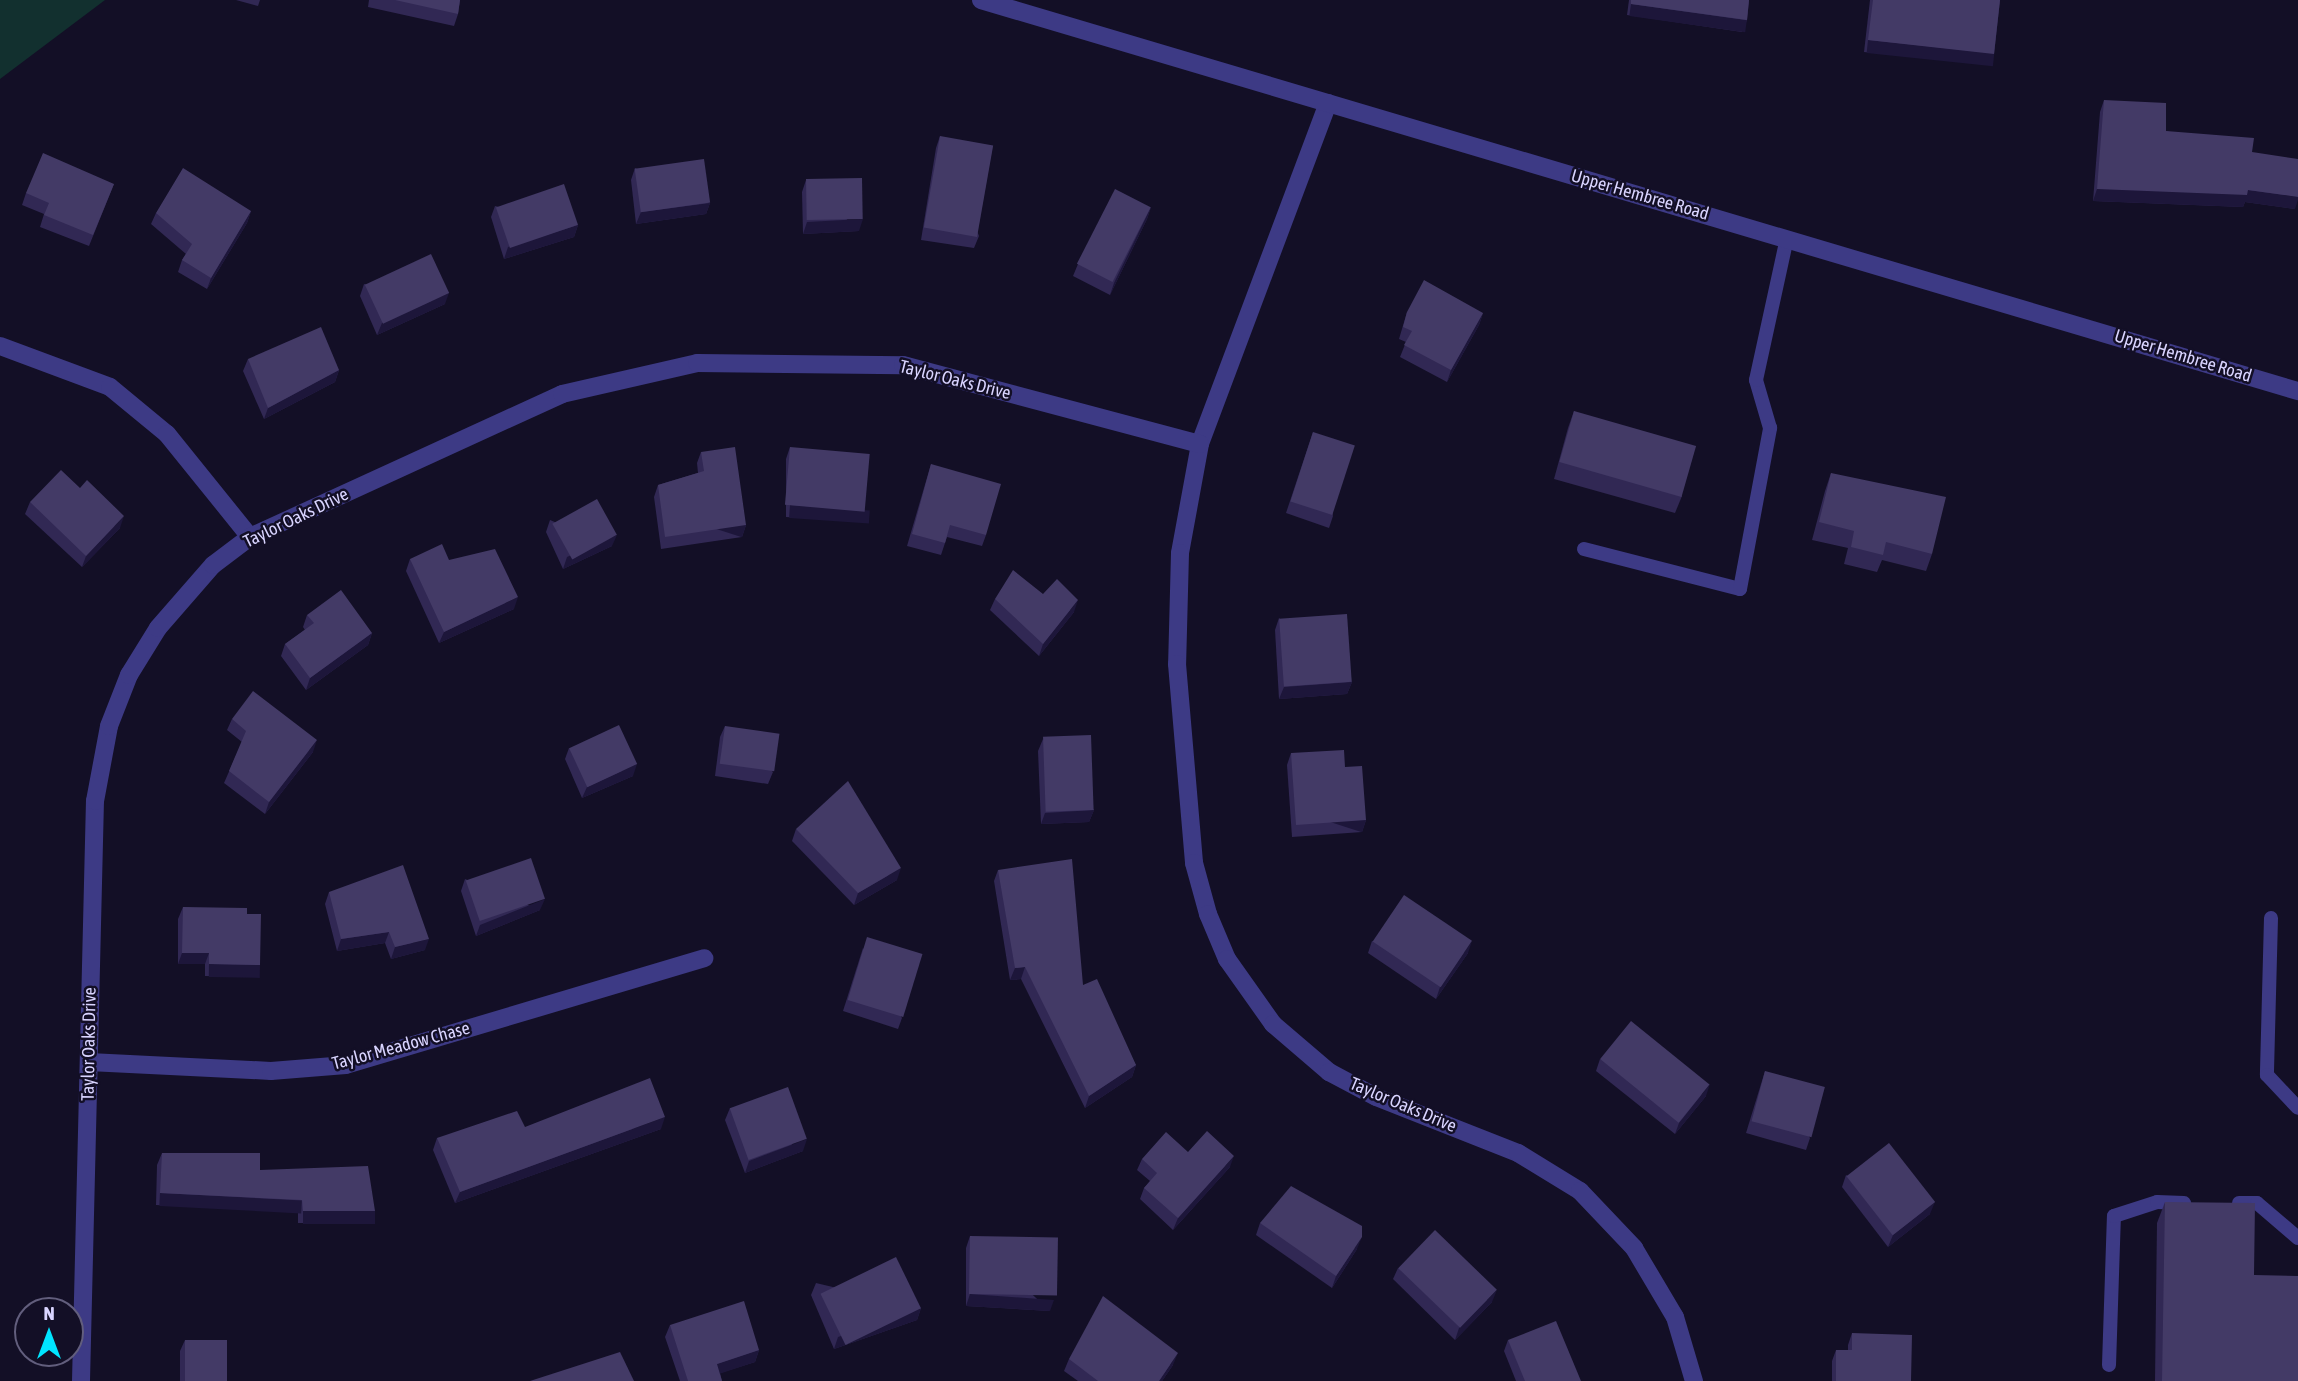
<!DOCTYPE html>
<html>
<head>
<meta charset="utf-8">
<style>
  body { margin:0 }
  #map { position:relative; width:2298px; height:1381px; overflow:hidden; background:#130f26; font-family:"Asap Condensed",sans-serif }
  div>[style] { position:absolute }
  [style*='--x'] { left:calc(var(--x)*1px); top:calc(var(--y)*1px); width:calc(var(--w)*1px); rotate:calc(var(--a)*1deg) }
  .green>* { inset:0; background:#12302f }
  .service>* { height:14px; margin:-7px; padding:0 7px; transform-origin:7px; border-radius:7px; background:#3d3a85 }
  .minor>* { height:18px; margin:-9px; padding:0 9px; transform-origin:9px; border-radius:9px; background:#3d3a85 }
  .tertiary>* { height:18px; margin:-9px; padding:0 9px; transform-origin:9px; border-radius:9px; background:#3d3a85 }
  .wall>* { inset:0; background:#312854 }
  .shaded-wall>* { inset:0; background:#1d163a; transform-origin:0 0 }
  .building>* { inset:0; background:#433a66; transform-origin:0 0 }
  span { translate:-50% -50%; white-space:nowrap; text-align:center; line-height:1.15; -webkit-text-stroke:5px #130f26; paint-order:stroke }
  .street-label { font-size:18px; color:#d9d4ff }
  .north { position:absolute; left:14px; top:1297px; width:70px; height:70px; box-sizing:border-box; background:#130f26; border:2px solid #625e7d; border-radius:50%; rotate:0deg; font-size:19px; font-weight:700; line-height:28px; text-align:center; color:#d9d4ff }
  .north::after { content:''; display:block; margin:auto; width:24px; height:32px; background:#00e5ff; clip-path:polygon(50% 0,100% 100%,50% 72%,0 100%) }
</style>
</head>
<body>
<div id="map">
  <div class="green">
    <div style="clip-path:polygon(0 0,105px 0,0 79px)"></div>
  </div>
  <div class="service">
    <div style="--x:1584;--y:549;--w:161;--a:14.4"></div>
    <div style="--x:1740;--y:589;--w:164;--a:-79.4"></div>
    <div style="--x:1770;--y:428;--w:50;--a:-106.3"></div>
    <div style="--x:1756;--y:380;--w:145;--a:-77.7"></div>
    <div style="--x:2271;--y:918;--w:157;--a:91.5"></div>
    <div style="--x:2267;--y:1075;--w:45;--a:46.8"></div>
    <div style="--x:2239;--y:1203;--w:18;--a:0"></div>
    <div style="--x:2257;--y:1203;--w:54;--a:40.5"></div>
    <div style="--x:2109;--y:1365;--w:149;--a:-88.1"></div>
    <div style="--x:2114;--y:1216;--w:45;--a:-18"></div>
    <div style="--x:2157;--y:1202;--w:27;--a:2"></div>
  </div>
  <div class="minor">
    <div style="--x:1328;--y:103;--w:364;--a:110.6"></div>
    <div style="--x:1200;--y:444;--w:111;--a:100.4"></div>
    <div style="--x:1180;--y:553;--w:111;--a:91.5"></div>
    <div style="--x:1177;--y:664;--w:200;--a:85.1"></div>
    <div style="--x:1194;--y:863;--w:53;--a:74.6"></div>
    <div style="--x:1208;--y:914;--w:49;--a:67.1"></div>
    <div style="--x:1227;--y:959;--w:80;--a:54.7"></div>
    <div style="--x:1273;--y:1024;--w:74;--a:40.6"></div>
    <div style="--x:1329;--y:1072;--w:53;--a:28"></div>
    <div style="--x:1376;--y:1097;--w:153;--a:21.5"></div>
    <div style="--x:1518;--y:1153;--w:73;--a:31.5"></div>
    <div style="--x:1580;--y:1191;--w:79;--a:46.5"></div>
    <div style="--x:1634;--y:1248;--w:80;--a:59.3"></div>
    <div style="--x:1675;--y:1317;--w:67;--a:73.5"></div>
    <div style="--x:0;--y:346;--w:117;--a:20.4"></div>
    <div style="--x:110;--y:387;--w:74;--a:39.5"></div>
    <div style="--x:167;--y:434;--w:132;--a:51.1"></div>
    <div style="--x:89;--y:1062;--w:182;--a:2.8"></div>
    <div style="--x:271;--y:1071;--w:75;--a:-4.6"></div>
    <div style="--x:346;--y:1065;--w:374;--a:-16.6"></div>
    <div style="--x:81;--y:1381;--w:580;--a:-88.62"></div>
    <div style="--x:95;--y:801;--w:76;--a:-79.4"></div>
    <div style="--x:109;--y:726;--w:55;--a:-68.6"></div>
    <div style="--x:129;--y:675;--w:55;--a:-58.3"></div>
    <div style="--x:158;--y:628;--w:84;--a:-48.9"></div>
    <div style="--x:213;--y:565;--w:46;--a:-37.1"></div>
    <div style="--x:250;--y:537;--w:343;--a:-24.6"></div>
    <div style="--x:562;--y:394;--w:139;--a:-12.9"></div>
    <div style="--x:697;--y:363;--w:206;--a:0.6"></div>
    <div style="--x:903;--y:365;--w:307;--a:14.9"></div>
  </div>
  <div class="tertiary">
    <div style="--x:981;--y:0;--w:1374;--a:16.54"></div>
  </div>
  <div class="wall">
    <div style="clip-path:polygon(236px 0,260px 0,258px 6px)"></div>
    <div style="clip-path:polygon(369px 0,460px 0,458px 14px,454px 26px,368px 7px)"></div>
    <div style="clip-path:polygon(1629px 0,1749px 0,1747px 20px,1742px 32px,1627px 15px)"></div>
    <div style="clip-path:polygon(1870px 0,2000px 0,1994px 54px,1990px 65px,1864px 52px)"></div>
    <div style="clip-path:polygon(2104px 100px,2166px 131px,2252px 152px,2295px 209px,2245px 202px,2243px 207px,2093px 201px,2100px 112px)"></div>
    <div style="clip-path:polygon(940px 136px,979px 236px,974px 248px,921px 240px,936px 148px)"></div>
    <div style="clip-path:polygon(635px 168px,710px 203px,706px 214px,636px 224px,631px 180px)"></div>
    <div style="clip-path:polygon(806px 180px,859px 231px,803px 234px,802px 192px)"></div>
    <div style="clip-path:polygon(114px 184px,89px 246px,40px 227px,44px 214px,22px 205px,26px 193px)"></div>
    <div style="clip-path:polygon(495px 206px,578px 225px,574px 237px,504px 259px,491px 217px)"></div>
    <div style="clip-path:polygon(1151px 207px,1147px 219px,1110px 295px,1073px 276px,1078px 264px)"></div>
    <div style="clip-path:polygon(251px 211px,247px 223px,207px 289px,178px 272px,182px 260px,186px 254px,151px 224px,156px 213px)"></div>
    <div style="clip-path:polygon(364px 284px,445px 304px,377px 335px,360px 296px)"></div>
    <div style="clip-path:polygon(1407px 312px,1483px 313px,1479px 325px,1447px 382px,1400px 357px,1406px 342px,1399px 339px)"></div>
    <div style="clip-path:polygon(248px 359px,339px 370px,335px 382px,264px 419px,243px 371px)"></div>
    <div style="clip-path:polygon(1574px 411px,1682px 496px,1675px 513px,1554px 479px,1568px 428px)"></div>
    <div style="clip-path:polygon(1313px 432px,1333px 516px,1329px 528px,1286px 513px)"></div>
    <div style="clip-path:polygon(790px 447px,866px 522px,786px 517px,786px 459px)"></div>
    <div style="clip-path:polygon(701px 452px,746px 525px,742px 537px,661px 549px,654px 497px,658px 485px,698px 473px,697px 463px)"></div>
    <div style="clip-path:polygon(931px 464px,986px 535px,982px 546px,947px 537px,941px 555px,907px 546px)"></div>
    <div style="clip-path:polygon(1831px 473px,1932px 554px,1926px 571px,1882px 560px,1877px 572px,1844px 564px,1848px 548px,1812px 540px,1825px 491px)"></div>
    <div style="clip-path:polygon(30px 502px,120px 528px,82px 567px,25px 514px)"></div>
    <div style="clip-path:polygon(550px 520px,612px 546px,563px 569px,546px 532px)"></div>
    <div style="clip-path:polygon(410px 559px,449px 560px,514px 609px,439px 643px,406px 571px)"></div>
    <div style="clip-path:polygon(1043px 594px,1074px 612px,1039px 656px,990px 610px,995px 599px)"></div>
    <div style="clip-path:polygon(307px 615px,372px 633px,368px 645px,306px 690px,281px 656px,285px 644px,305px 630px,303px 627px)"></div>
    <div style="clip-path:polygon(1279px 618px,1352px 682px,1347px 694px,1279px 699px,1275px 630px)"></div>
    <div style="clip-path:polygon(232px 719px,313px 752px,265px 814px,224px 783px,242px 742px,227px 730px)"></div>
    <div style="clip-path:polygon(725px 726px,773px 772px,768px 784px,715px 776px,720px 737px)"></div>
    <div style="clip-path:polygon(1043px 739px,1094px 810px,1089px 822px,1041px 824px,1038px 751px)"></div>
    <div style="clip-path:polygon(569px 748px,633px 776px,582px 798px,565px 759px)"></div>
    <div style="clip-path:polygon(1291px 753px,1366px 820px,1362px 832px,1292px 837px,1287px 765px)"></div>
    <div style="clip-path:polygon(796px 829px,897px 880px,854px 905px,792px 841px)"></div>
    <div style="clip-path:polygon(998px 870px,1083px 985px,1136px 1065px,1132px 1077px,1085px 1108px,1021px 979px,1010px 980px,994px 881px)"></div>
    <div style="clip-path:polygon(465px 879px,540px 910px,476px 936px,461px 891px)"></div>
    <div style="clip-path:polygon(329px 892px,425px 950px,391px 959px,385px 943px,337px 951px,325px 904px)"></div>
    <div style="clip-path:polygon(183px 907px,247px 914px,260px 965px,256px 977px,205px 976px,205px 964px,178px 964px,178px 919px)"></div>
    <div style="clip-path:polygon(1372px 941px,1468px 953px,1436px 999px,1368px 953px)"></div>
    <div style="clip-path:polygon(863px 948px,902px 1018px,898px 1029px,843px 1011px)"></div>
    <div style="clip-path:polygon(1600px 1059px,1706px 1096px,1675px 1134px,1596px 1071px)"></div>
    <div style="clip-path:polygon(1765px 1071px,1810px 1138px,1806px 1150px,1746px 1133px)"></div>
    <div style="clip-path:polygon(730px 1108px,803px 1151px,745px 1173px,725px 1120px)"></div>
    <div style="clip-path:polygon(525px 1127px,661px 1129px,455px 1203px,433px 1150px,437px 1138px)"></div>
    <div style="clip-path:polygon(1188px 1152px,1230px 1167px,1173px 1230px,1140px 1199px,1144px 1188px,1150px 1181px,1137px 1170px,1142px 1159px)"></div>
    <div style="clip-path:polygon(162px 1153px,260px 1170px,370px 1223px,298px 1223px,298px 1212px,156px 1205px,157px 1165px)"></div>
    <div style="clip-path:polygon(1846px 1175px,1930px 1214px,1888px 1247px,1842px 1187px)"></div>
    <div style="clip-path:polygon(2165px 1202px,2254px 1275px,2298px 1381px,2155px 1381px,2157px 1223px)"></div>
    <div style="clip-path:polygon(1260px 1223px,1357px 1249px,1332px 1288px,1256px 1235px)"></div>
    <div style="clip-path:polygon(970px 1236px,1050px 1311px,966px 1306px,966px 1248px)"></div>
    <div style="clip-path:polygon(1398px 1268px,1492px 1302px,1455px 1340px,1393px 1279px)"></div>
    <div style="clip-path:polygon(816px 1283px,921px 1308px,917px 1320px,834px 1349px,811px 1295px)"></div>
    <div style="clip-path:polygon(670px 1325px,759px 1350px,755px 1362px,720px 1373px,722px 1381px,680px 1381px,665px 1337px)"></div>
    <div style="clip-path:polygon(1852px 1333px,1911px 1381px,1832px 1381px,1832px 1361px,1836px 1350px,1848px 1350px,1848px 1345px)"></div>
    <div style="clip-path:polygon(185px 1340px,227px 1381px,180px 1381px,180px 1351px)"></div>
    <div style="clip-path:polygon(1508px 1340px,1581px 1381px,1516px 1381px,1504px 1351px)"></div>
    <div style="clip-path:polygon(1069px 1359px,1173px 1365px,1162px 1381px,1078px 1381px,1064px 1371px)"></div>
  </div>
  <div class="shaded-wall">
    <div style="left:1631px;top:4px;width:117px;height:12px;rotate:8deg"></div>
    <div style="left:1868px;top:40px;width:127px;height:13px;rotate:6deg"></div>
    <div style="clip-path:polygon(2097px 189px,2248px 190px,2298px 197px,2298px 200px,2295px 209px,2245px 202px,2243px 207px,2093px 201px)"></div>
    <div style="clip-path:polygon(710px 203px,706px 214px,636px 224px,641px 212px)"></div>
    <div style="clip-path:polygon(1151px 207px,1147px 219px,1110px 295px,1114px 283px)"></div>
    <div style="clip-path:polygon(251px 211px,247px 223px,207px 289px,211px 278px)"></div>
    <div style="clip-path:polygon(863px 219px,859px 231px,803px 234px,807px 222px)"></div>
    <div style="clip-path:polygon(578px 225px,574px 237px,504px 259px,508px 247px)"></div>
    <div style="clip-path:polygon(449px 293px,445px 304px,377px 335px,382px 323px)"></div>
    <div style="clip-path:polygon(1483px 313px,1479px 325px,1447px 382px,1451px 370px)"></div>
    <div style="clip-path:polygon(339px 370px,335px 382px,264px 419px,268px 408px)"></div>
    <div style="left:790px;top:505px;width:80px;height:13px;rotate:4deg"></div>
    <div style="clip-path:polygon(124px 516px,120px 528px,82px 567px,86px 556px)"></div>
    <div style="left:746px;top:525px;width:13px;height:82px;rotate:108deg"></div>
    <div style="clip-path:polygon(617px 535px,612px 546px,563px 569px,567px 557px)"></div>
    <div style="clip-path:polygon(518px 597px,514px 609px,439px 643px,444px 632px)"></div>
    <div style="clip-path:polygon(1078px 600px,1074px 612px,1039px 656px,1043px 644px)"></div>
    <div style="clip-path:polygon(372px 633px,368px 645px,306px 690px,310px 678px)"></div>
    <div style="clip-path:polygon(1352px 682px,1347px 694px,1279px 699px,1284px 687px)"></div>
    <div style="clip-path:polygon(317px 740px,313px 752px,265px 814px,269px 802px)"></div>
    <div style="clip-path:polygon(637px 764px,633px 776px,582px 798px,587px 787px)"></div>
    <div style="clip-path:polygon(1094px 810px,1089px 822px,1041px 824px,1045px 813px)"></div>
    <div style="left:1366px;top:820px;width:13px;height:70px;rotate:108deg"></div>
    <div style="clip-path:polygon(901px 868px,897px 880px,854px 905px,858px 893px)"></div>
    <div style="clip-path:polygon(545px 899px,540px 910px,476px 936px,480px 925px)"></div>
    <div style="clip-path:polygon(389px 932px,385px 943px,337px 951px,341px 939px)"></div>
    <div style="clip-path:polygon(429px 939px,425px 950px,391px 959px,395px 947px)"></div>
    <div style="clip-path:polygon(1472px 941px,1468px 953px,1436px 999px,1440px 987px)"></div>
    <div style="clip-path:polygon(182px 953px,209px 953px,205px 964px,178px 964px)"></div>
    <div style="left:209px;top:964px;width:51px;height:13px;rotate:1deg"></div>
    <div style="clip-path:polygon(1025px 967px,1021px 979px,1010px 980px,1015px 968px)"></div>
    <div style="clip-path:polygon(1136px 1065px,1132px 1077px,1085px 1108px,1089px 1096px)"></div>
    <div style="clip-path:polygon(1710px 1084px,1706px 1096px,1675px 1134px,1679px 1123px)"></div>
    <div style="clip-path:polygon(665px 1117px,661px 1129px,455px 1203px,460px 1192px)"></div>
    <div style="clip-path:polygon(807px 1139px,803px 1151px,745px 1173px,749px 1161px)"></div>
    <div style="clip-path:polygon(1234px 1156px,1230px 1167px,1173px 1230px,1178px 1218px)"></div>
    <div style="left:160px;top:1193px;width:142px;height:13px;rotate:3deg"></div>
    <div style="clip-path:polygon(1935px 1202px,1930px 1214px,1888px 1247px,1893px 1235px)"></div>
    <div style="left:303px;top:1211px;width:72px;height:13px"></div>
    <div style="clip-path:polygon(1362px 1237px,1357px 1249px,1332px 1288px,1336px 1276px)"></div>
    <div style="clip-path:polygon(1497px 1290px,1492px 1302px,1455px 1340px,1459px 1328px)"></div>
    <div style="clip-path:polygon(970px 1294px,1054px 1300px,1050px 1311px,966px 1306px)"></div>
    <div style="clip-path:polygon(921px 1308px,917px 1320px,834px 1349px,838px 1337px)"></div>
    <div style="clip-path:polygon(759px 1350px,755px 1362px,713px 1376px,717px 1364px)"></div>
    <div style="clip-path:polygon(1178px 1353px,1173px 1365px,1162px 1381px,1159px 1381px)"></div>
  </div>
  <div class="building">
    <div style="clip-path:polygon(395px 0,460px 0,458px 14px)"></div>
    <div style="clip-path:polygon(1631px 0,1749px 0,1747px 20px,1631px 4px)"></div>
    <div style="clip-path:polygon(1873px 0,2000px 0,1994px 54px,1868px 40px)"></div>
    <div style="clip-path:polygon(2104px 100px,2166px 103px,2166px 131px,2254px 138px,2252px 152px,2298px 159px,2298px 197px,2248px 190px,2247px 195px,2097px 189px)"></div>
    <div style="left:940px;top:136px;width:54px;height:93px;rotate:10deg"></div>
    <div style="clip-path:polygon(43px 153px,114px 184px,93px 235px,44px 215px,49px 203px,26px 193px)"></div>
    <div style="left:704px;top:159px;width:44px;height:70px;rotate:82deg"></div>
    <div style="clip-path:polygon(183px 168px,251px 211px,211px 278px,182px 260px,192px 244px,156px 213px)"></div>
    <div style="left:862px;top:178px;width:41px;height:56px;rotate:89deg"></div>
    <div style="left:564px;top:184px;width:43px;height:72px;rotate:71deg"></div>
    <div style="left:1115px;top:189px;width:40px;height:84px;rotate:27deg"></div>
    <div style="left:431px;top:254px;width:43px;height:73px;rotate:65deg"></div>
    <div style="clip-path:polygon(1424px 280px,1483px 313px,1451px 370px,1404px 345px,1412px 331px,1403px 327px,1407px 312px)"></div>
    <div style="clip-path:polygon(321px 327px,339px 370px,268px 408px,248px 359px)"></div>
    <div style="left:1574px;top:411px;width:127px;height:53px;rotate:16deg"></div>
    <div style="left:1313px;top:432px;width:44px;height:73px;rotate:18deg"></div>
    <div style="clip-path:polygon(735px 447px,746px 525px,665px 537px,658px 485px,704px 471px,701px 452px)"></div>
    <div style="left:790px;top:447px;width:80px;height:58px;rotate:5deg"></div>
    <div style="clip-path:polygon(931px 464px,1001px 484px,986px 535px,950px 525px,945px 543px,912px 534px)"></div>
    <div style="clip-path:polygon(61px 470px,80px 488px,87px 480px,124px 516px,86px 556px,30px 502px)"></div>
    <div style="clip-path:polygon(1831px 473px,1946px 497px,1932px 554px,1886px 542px,1883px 555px,1851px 547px,1854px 531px,1819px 522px)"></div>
    <div style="left:597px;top:499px;width:41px;height:51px;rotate:61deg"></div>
    <div style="clip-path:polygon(442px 544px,449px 560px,495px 549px,518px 597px,444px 632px,410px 559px)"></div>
    <div style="clip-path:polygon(1013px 570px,1043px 594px,1057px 579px,1078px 600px,1043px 644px,995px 599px)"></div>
    <div style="clip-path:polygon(341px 590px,372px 633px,310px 678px,285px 644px,314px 623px,307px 615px)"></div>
    <div style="left:1347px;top:614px;width:68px;height:68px;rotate:86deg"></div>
    <div style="clip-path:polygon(253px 691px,317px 740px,269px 802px,229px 771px,246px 731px,232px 719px)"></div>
    <div style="left:619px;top:725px;width:43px;height:55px;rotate:65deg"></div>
    <div style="left:725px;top:726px;width:55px;height:38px;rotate:8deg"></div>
    <div style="left:1091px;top:735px;width:75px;height:48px;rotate:88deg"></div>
    <div style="clip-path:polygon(1344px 750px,1345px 767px,1362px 766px,1366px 820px,1296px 825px,1291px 753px)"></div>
    <div style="clip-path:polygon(848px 781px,901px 868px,858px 893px,796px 829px)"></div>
    <div style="left:531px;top:858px;width:43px;height:69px;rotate:71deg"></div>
    <div style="clip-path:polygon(1072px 859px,1083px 985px,1097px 979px,1136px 1065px,1089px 1096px,1025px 967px,1015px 968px,998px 870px)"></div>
    <div style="clip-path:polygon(403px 865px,429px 939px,395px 947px,389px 932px,341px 939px,329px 892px)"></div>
    <div style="left:1404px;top:895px;width:82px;height:56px;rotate:34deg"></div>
    <div style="clip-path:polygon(183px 907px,247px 908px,247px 914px,261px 914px,260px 965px,209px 964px,209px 953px,182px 953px)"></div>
    <div style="left:867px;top:937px;width:58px;height:66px;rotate:17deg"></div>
    <div style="left:1631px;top:1021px;width:101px;height:49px;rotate:39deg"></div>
    <div style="left:1765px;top:1071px;width:62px;height:52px;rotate:15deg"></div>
    <div style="clip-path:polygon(650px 1078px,665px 1117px,460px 1192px,437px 1138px,517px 1111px,525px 1127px)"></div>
    <div style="left:788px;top:1087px;width:55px;height:62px;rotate:70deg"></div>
    <div style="clip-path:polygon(1207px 1131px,1234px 1156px,1178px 1218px,1144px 1188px,1157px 1173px,1142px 1159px,1166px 1132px,1188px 1152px)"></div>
    <div style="left:1889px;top:1143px;width:75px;height:54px;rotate:52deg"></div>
    <div style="clip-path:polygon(162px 1153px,260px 1153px,260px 1170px,368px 1166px,375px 1211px,303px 1211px,302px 1200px,160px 1193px)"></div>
    <div style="clip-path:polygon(1291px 1186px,1362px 1226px,1362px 1237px,1336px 1276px,1260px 1223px)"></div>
    <div style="clip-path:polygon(2165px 1202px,2255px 1203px,2254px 1275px,2298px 1276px,2298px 1381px,2162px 1381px)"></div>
    <div style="left:1435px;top:1230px;width:86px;height:53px;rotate:44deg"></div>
    <div style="left:970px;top:1236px;width:88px;height:58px;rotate:1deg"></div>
    <div style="left:896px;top:1257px;width:57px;height:84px;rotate:64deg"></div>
    <div style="clip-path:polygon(1103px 1296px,1178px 1353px,1159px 1381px,1098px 1381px,1069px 1359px)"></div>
    <div style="clip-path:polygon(744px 1301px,759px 1350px,717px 1364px,722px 1381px,688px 1381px,670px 1325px)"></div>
    <div style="clip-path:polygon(1556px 1321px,1581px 1381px,1525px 1381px,1508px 1340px)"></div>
    <div style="clip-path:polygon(1852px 1333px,1912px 1335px,1911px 1381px,1836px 1381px,1836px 1350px,1852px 1350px)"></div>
    <div style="left:185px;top:1340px;width:42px;height:41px"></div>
    <div style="clip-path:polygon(620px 1352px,634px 1381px,530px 1381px)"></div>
  </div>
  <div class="street-label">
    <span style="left:1640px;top:195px;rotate:16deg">Upper Hembree Road</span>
    <span style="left:2183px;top:356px;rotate:17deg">Upper Hembree Road</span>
    <span style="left:955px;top:380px;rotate:14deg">Taylor Oaks Drive</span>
    <span style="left:296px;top:518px;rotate:-26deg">Taylor Oaks Drive</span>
    <span style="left:89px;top:1044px;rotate:-89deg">Taylor Oaks Drive</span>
    <span style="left:401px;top:1046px;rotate:-15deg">Taylor Meadow Chase</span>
    <span style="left:1403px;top:1105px;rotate:23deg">Taylor Oaks Drive</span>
  </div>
  <div class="north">N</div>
</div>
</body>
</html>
